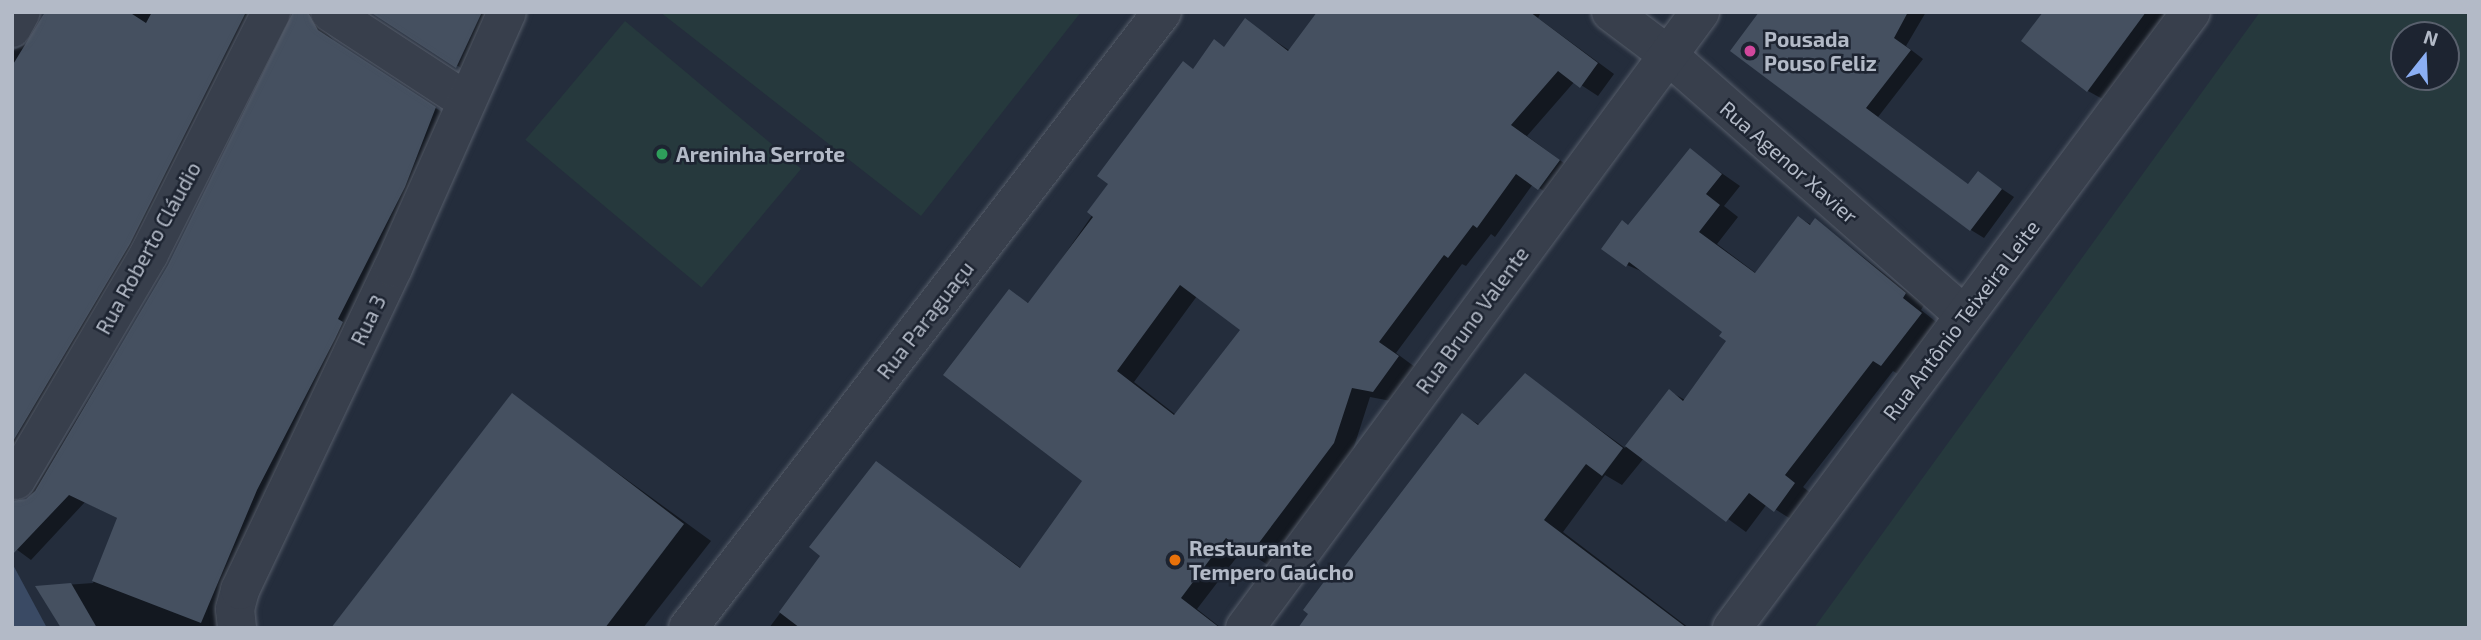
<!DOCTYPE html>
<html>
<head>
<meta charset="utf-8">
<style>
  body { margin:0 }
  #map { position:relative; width:2481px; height:640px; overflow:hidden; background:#242d3c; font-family:"Exo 2",sans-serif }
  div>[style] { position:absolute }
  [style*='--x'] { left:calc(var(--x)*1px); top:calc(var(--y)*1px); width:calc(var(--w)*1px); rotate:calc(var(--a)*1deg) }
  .green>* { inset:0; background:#26393d; transform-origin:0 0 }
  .water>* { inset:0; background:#3a4a64 }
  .shadow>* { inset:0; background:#0007 }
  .building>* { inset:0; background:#455060 }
  .roads { filter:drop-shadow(0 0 2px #565d6a) drop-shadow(0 0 2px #565d6a) }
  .street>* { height:38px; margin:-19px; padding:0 19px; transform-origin:19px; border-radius:19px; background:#383f4c }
  .dots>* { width:19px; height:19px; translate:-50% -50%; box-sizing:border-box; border:4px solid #1d2431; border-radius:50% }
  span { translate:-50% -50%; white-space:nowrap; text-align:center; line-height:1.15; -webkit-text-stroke:5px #1d2431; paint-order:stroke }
  .poi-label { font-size:21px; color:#b3bac7; font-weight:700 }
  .left { translate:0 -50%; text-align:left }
  .street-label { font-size:21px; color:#b3bac7 }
  .frame { position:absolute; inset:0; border:14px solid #b3bac7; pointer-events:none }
  .north { position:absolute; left:2390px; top:21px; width:70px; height:70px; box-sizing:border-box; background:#1d2431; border:2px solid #59606d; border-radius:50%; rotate:18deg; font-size:19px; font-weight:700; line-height:28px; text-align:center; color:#b3bac7 }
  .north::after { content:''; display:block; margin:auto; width:24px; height:32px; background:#8baff4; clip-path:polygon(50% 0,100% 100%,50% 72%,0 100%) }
</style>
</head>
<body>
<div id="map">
  <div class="green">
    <div style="clip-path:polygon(660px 12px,1081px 12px,921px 216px)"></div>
    <div style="clip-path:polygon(evenodd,2260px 12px,2469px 12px,2469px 628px,1814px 628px,2260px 12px,2404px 35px,2446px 35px,2446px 77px,2404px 77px,2404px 35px)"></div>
    <div style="left:625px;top:21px;width:230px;height:155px;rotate:40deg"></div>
  </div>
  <div class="water">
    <div style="clip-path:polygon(12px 563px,47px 628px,12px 628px)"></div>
  </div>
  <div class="shadow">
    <div style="clip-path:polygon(45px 12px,266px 12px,145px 252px,12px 449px,12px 51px,32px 41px)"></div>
    <div style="clip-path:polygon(292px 12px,326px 12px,325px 31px,334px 41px,451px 118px,217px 628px,63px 628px,38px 587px,93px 583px,119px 519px,85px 502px,31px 560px,12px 546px,27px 501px,169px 266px,292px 22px)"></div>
    <div style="clip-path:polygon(373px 12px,504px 12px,472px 75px)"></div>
    <div style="clip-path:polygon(evenodd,1319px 12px,1541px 12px,1538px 18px,1614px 74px,1598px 96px,1575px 81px,1527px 136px,1576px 172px,1556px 199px,1533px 184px,1495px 237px,1491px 234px,1466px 266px,1462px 264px,1396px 353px,1415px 367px,1391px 401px,1370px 397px,1352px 453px,1268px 565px,1243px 549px,1197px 609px,1221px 628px,769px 628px,823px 556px,876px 464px,1021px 568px,1085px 481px,1010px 292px,1030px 304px,1194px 70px,1225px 48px,1246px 21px,1290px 51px,1319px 12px,1197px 296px,1242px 329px,1176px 415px,1134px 382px,1197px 296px)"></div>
    <div style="clip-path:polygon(1761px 12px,1926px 12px,1906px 46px,1923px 59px,1878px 117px,1969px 185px,1978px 173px,2014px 197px,1984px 238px,1971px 230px)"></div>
    <div style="clip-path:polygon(2046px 12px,2160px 12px,2169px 18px,2108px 102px,2088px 91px)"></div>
    <div style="clip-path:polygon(1690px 151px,1740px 186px,1724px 206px,1738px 217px,1717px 244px,1757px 274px,1799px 218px,1812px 225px,1816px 220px,1924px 305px,1921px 310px,1940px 325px,1901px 376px,1893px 371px,1803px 487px,1813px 495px,1794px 521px,1767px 504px,1746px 532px,1644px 458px,1622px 485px,1605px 475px,1563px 532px,1689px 628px,1300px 628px,1462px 415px,1480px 425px,1526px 376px,1625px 448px,1669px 391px,1685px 400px,1728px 341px,1725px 332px,1648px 274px,1627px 265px,1629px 226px)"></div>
    <div style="clip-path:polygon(512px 396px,711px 541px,643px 628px,344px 628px)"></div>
  </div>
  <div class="building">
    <div style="clip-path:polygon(45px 12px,129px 12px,146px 23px,152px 12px,246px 12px,130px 244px,12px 443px,12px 66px)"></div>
    <div style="clip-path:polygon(293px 12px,308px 12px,318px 30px,436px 107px,405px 187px,338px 319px,343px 322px,335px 339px,257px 490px,201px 623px,92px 581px,117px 518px,69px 495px,12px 555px,12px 501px,26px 499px,35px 491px,168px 265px)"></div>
    <div style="clip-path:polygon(370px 12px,482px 12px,456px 68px)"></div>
    <div style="clip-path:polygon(evenodd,1317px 12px,1530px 12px,1598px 63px,1580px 88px,1558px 71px,1511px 125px,1560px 160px,1538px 190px,1516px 174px,1477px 228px,1473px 225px,1448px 258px,1444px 255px,1379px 342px,1399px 356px,1373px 392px,1352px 388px,1334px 443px,1249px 556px,1226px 538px,1181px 598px,1220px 628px,800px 628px,779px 612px,820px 556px,809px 547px,876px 461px,1020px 568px,1082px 481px,943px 375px,1009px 289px,1028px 303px,1093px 217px,1087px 212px,1108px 184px,1097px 176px,1183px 61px,1193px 69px,1214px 39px,1224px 47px,1245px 18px,1288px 51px,1317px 12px,1180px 285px,1240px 330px,1174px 415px,1117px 371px,1180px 285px)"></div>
    <div style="clip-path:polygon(1759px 12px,1908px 12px,1894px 38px,1911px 50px,1866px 108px,1968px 184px,1978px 171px,2002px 189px,1970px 231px,1730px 51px)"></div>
    <div style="clip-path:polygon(2043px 12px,2146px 12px,2087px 92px,2021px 41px)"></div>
    <div style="clip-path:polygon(1690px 148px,1722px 174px,1706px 194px,1720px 205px,1699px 232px,1755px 273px,1798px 216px,1810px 225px,1815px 218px,1906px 293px,1903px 298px,1922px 313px,1881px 366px,1873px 361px,1785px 475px,1795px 483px,1774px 512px,1749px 493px,1726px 522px,1625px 446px,1669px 389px,1683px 401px,1726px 341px,1719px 336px,1722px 332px,1629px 262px,1626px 267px,1601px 249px,1622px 220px,1628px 225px)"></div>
    <div style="clip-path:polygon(1525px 373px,1623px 448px,1602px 476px,1586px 464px,1544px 520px,1687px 628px,1298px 628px,1308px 614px,1303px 610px,1326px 579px,1332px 583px,1462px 413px,1478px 425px)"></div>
    <div style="clip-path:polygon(512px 393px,684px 524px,605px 628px,331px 628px)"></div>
    <div style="clip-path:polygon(71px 583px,97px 628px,61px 628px,35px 586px)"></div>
  </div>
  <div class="roads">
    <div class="street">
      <div style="--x:330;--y:12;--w:163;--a:33.2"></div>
      <div style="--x:1611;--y:12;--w:71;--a:37"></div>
      <div style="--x:1668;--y:55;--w:394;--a:41.3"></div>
      <div style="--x:12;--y:28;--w:18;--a:-61"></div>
      <div style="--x:16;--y:480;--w:262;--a:-59.5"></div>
      <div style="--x:149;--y:254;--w:271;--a:-63.2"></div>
      <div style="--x:237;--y:628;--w:19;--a:-96"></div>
      <div style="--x:235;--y:609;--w:20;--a:-75"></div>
      <div style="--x:240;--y:590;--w:357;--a:-64.6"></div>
      <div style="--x:393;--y:268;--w:280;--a:-66"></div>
      <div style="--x:688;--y:628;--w:777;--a:-52.42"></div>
      <div style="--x:1245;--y:628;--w:766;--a:-53.55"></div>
      <div style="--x:1732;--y:628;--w:768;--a:-53.31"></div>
    </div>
  </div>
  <div class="dots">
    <div style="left:1750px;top:51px;background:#d1479c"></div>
    <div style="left:662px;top:154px;background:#2e9e5b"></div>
    <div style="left:1175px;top:560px;background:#e8710a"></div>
  </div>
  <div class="poi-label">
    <span class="left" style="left:1764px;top:51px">Pousada<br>Pouso Feliz</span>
    <span class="left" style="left:676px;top:154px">Areninha Serrote</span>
    <span class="left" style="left:1189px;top:560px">Restaurante<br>Tempero Gaúcho</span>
  </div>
  <div class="street-label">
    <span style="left:1789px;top:162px;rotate:41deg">Rua Agenor Xavier</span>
    <span style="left:148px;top:248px;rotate:-61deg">Rua Roberto Cláudio</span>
    <span style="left:368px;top:320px;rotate:-64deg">Rua 3</span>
    <span style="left:925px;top:320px;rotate:-52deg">Rua Paraguaçu</span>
    <span style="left:1472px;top:320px;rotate:-54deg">Rua Bruno Valente</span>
    <span style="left:1961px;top:320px;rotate:-53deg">Rua Antônio Teixeira Leite</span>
  </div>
  <div class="frame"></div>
  <div class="north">N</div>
</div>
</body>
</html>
